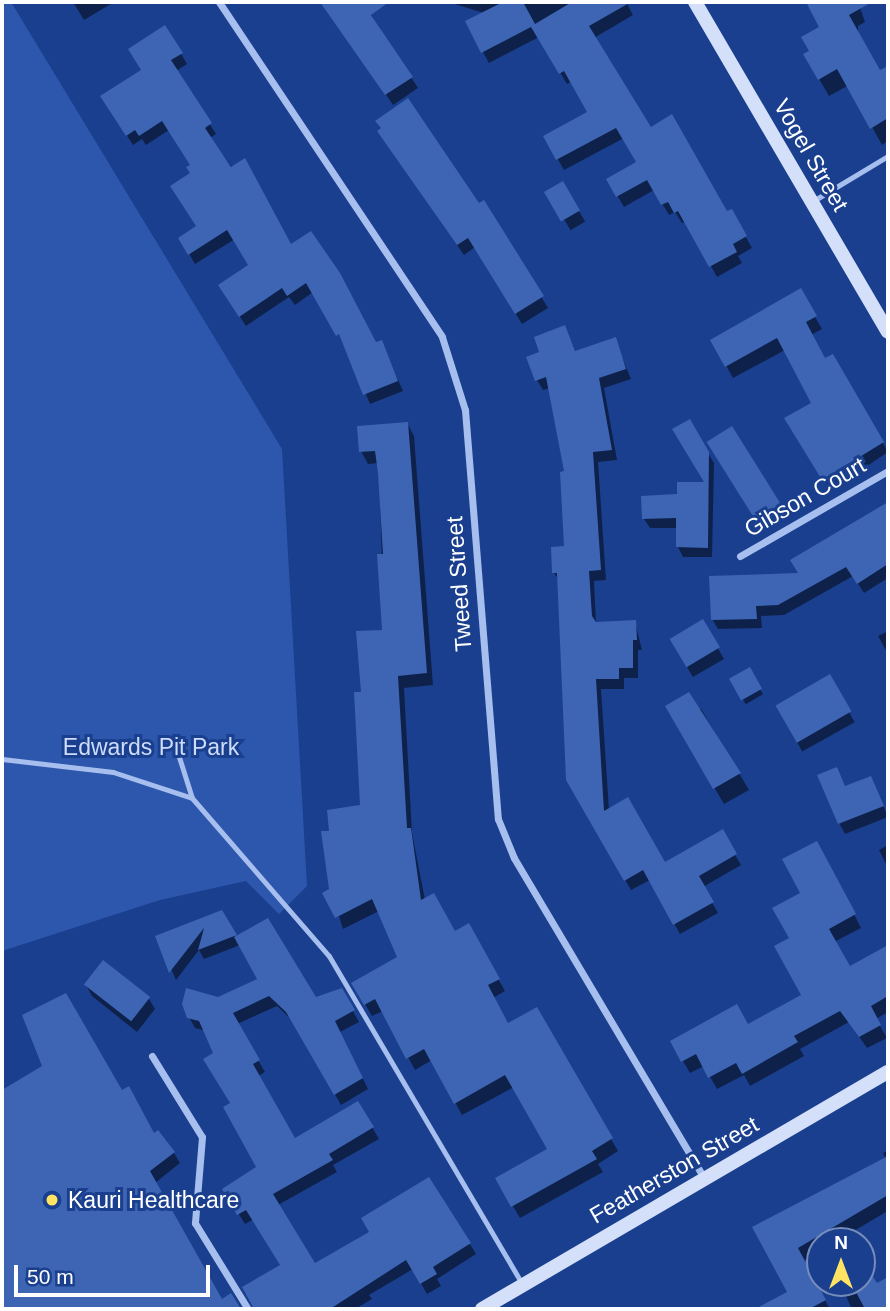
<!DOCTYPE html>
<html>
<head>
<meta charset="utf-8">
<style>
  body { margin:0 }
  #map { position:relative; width:890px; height:1311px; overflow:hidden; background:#1a3f8e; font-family:Helvetica,sans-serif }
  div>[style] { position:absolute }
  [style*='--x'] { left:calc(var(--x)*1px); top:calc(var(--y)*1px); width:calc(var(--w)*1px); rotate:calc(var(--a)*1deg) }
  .green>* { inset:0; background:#2d57ac }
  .shadow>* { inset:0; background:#0007; transform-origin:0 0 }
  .building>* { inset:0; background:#3e65b4; transform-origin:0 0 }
  .service>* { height:5px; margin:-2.5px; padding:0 2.5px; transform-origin:2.5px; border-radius:2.5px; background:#a7bfee }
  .minor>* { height:7px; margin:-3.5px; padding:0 3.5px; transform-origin:3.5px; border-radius:3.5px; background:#a7bfee }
  .secondary>* { height:14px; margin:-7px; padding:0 7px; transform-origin:7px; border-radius:7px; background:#d4e0fa }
  .dots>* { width:19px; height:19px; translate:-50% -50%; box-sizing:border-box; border:4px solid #1a3f8e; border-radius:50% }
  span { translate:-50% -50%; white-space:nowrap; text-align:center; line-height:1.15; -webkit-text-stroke:6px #1a3f8e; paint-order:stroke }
  .street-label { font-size:23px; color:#fff }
  .park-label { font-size:23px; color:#cddcfa }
  .poi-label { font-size:23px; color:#fff }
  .left { translate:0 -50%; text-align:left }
  .frame { position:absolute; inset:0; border:4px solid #fff; pointer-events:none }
  .north { position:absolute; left:806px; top:1227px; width:70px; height:70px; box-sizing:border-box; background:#1a3f8e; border:2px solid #768cbb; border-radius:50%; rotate:0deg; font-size:19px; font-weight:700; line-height:28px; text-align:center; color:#fff }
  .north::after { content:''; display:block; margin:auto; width:24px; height:32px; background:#ffe464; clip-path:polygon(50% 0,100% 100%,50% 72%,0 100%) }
  .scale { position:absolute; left:14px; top:1265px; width:196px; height:32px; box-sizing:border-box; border:4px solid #fff; border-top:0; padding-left:9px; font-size:21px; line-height:24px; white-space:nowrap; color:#fff; -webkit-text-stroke:5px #1a3f8e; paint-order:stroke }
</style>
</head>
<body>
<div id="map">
  <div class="green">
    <div style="clip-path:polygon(2px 2px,11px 2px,282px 449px,307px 886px,279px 914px,246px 881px,160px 900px,2px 951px)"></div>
  </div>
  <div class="shadow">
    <div style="clip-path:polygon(73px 2px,114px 2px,84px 20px)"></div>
    <div style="clip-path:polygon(324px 2px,363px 2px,418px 88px,393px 105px)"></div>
    <div style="clip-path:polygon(448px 2px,626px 2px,633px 15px,594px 38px,650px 129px,726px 214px,731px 211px,752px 248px,738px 256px,742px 263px,717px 277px,686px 221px,682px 223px,675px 212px,669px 215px,654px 190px,624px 207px,608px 180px,638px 163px,624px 138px,564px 170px,545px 137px,590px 113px,572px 81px,567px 84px,539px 37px,489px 63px,483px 52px,484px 13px)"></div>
    <div style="clip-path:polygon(808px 2px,858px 2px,865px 22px,858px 26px,858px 34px,880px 73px,888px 68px,888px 141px,882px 145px,849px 85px,829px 96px,805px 55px,811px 52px,821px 27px)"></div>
    <div style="clip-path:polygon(165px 27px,187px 64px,176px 71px,216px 134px,210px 138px,291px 246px,375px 344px,381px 342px,403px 391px,370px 404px,345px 344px,313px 292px,295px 305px,289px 297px,246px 326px,226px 296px,250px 265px,235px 239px,195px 264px,180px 238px,198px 227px,192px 166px,169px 130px,146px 145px,142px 139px,133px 145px,108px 106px,143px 71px)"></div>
    <div style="clip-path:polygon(386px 142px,478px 206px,483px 202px,548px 308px,522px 324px,475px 247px,464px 255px)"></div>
    <div style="left:562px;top:183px;width:45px;height:17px;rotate:59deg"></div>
    <div style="clip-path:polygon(800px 291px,822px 329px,811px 335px,824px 360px,833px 356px,888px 452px,830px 491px,787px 419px,813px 404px,785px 350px,733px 378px,712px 340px)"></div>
    <div style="clip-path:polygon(565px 327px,576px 353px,615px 340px,631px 379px,604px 388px,617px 460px,598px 462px,606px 580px,594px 581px,596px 624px,635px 622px,642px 650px,638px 650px,638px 678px,624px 678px,624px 689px,601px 689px,609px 810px,665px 864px,722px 832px,741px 865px,703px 887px,718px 913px,680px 934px,650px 880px,631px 890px,567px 780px,559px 580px,554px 573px,566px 548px,566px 473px,550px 388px,543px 390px,537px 380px,542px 353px)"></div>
    <div style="clip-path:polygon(689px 422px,714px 463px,712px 557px,683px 557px,678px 547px,678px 528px,650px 528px,644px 519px,707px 484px)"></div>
    <div style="clip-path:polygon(407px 423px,414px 436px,433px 685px,404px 688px,412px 833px,425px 900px,455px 933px,468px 925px,505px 991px,493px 998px,508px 1025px,536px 1010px,618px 1151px,598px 1164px,603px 1172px,520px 1218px,497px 1179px,550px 1150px,514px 1087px,462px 1115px,432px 1060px,415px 1070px,383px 1011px,372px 1016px,353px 983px,399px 958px,379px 911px,343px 929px,331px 890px,331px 832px,361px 807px,363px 694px,384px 632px,379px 463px,368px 464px,361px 451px)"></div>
    <div style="clip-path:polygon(731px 428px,786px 516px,764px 530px,715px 453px)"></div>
    <div style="clip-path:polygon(888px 504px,888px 578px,864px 593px,853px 576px,784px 615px,761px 616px,762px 628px,718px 629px,712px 619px,801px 575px,793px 560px)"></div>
    <div style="left:702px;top:621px;width:44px;height:36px;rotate:60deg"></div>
    <div style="clip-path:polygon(888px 631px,888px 654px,878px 636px)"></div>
    <div style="left:749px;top:670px;width:28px;height:20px;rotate:60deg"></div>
    <div style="left:829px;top:676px;width:53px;height:60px;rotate:61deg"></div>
    <div style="clip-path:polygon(667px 707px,701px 709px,749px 790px,724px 804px)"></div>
    <div style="clip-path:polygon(836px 769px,846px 788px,871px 778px,888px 817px,845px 834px,839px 823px)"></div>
    <div style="clip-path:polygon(888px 845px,888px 868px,879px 850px)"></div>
    <div style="clip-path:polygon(824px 855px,861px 928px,834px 942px,849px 968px,888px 947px,888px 1012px,876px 1019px,887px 1038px,867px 1048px,849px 1022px,800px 1049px,804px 1056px,750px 1086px,744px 1075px,717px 1089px,704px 1066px,690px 1073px,672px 1042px,748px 1027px,803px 996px,791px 939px,802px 894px)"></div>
    <div style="clip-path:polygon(221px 912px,237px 938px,316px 999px,341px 990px,359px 1022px,340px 1032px,368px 1089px,341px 1105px,294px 1022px,277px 1006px,237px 1024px,265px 1072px,258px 1076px,294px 1140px,358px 1103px,379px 1139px,333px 1165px,337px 1172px,278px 1205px,315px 1265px,470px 1244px,476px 1254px,437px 1279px,441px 1286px,427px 1294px,413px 1269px,369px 1295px,372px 1299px,355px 1309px,255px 1309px,282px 1266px,254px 1219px,245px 1224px,224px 1190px,259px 1167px,206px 1031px,195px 1028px,189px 1017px,260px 979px,240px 945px,204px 959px,199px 950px,176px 980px,157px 937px)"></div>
    <div style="clip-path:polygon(103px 962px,149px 999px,155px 1009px,137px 1032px,92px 996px,86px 985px)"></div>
    <div style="clip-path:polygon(44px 1067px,122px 1092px,154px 1135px,174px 1153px,180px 1163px,155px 1183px,222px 1301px,231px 1296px,239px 1309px,2px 1309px,2px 1092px)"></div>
    <div style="clip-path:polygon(888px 1150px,888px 1215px,886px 1212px,837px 1241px,820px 1241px,820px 1251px,803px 1261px,830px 1309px,759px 1309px,790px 1293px,754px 1228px,886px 1159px,883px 1153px)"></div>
    <div style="clip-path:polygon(888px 1279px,888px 1309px,852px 1309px,844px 1292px,861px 1283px,876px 1285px)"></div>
  </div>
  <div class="building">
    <div style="clip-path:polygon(320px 2px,389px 2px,371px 15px,413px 77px,385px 95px)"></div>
    <div style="clip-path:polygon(503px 2px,523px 2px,535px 24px,572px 2px,631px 2px,589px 26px,651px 127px,672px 114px,727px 211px,732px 209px,747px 236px,733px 244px,737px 252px,709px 267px,678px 211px,674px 213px,668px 202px,661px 205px,647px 180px,616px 197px,606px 179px,636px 162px,616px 128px,556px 160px,543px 136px,587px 112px,564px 71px,559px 74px,531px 27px,481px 53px,465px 21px)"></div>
    <div style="clip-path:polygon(806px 2px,872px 2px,849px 15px,880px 70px,888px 66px,888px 118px,870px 129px,837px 69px,818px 80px,803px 54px,809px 51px,801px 37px,819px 27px)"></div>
    <div style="clip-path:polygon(165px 25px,183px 53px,171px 60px,212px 123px,205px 128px,231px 167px,245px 158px,291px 244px,311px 231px,340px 273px,376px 342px,382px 340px,398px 381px,363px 395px,339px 334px,336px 336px,306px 283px,287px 296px,282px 288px,239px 317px,218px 285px,248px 265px,227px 230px,188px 255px,178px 238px,196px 226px,170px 186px,190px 173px,186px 167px,190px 165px,162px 121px,139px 136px,135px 130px,126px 136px,100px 96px,141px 70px,128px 49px)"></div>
    <div style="clip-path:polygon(408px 98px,479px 203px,484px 200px,544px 296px,515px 314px,468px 238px,457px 245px,377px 131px,381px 128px,375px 121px)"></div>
    <div style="left:563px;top:181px;width:34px;height:22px;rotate:60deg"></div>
    <div style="clip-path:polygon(801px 288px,817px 316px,806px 322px,825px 358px,833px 354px,884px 442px,822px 480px,784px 418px,811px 403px,777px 338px,725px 367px,710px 340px)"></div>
    <div style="clip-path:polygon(565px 325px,575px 351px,616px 337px,626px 369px,599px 378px,612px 450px,593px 452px,601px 570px,589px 571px,592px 616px,596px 622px,636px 620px,637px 640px,633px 640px,633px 668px,619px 668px,619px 679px,596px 679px,604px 811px,628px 797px,665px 862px,723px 829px,737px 854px,699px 876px,714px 902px,673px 925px,643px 870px,624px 881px,566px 780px,557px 573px,552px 573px,551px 547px,564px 546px,560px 472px,564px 471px,546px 377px,535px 381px,526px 357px,539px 352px,534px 337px)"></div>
    <div style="clip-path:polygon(690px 419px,709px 452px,708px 548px,676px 547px,676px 518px,642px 519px,641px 496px,677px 494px,677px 482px,704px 482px,672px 429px)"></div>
    <div style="clip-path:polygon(408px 422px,427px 673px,398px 676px,407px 828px,411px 828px,421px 900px,434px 893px,455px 931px,469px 923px,500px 979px,488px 985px,508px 1023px,537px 1007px,613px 1138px,592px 1151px,597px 1159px,511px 1207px,495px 1178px,547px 1149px,505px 1075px,454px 1104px,424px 1049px,406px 1059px,375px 999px,364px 1005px,351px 983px,397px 957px,372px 899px,335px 918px,322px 893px,329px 889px,321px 831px,329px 831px,327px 810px,360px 805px,354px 692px,361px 692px,356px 631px,382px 630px,377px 554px,383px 554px,378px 473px,375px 451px,359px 452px,357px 426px)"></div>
    <div style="left:732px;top:426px;width:92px;height:30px;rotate:58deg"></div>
    <div style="clip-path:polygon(888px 502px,888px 564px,857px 584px,846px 567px,778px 605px,756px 606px,757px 619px,711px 620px,709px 576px,798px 573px,790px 560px)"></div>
    <div style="left:703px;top:619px;width:33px;height:39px;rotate:59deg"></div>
    <div style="left:750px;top:667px;width:25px;height:24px;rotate:61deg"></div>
    <div style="left:830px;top:674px;width:43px;height:63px;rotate:60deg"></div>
    <div style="clip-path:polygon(689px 692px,741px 773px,713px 789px,665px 706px)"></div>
    <div style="clip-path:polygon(837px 767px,845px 786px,871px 776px,884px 806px,838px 824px,817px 775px)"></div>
    <div style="clip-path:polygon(817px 841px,856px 914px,829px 929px,850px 966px,888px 945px,888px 996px,871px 1006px,881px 1025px,859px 1037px,840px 1011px,794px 1036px,798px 1042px,742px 1074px,736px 1063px,708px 1078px,696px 1054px,681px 1062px,670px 1041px,737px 1004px,748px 1024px,801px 995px,774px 946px,789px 938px,772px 908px,800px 893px,782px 859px)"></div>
    <div style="clip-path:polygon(222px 910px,237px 935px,198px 950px,204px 928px,169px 973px,155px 936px)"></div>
    <div style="clip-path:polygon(268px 918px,316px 997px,342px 988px,355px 1010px,335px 1021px,363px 1078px,334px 1095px,286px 1012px,269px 996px,233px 1013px,260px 1060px,253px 1064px,295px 1138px,358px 1101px,374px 1127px,329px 1154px,333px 1160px,273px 1194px,315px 1263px,369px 1232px,361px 1218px,429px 1177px,471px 1243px,433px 1267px,437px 1274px,420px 1284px,406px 1260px,330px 1309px,254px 1309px,242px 1287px,280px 1265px,246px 1210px,237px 1215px,222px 1189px,256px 1167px,223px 1107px,230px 1103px,203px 1059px,213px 1053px,199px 1021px,187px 1018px,182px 1004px,186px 988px,218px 997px,257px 979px,234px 937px)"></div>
    <div style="left:103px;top:960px;width:60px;height:31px;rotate:38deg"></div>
    <div style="clip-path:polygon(66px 993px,122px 1090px,129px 1086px,154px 1133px,158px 1130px,175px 1152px,150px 1171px,222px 1299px,231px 1293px,241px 1309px,2px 1309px,2px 1090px,42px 1066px,22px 1015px)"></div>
    <div style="clip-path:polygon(888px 1156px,888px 1195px,798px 1248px,826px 1300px,809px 1309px,755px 1309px,787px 1292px,752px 1227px)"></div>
    <div style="clip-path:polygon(872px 1275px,877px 1283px,888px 1277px,888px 1309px,865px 1309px,856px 1292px,856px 1284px)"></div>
  </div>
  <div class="service">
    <div style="--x:813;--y:201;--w:87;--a:-31"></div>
    <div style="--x:179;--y:757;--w:43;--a:72.4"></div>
    <div style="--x:2;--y:759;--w:112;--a:6.7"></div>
    <div style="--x:113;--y:772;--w:83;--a:18.2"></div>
    <div style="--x:192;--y:798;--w:209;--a:49.1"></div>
    <div style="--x:329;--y:956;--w:380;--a:59.5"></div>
  </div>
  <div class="minor">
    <div style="--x:219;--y:2;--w:402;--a:56.3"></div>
    <div style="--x:442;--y:337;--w:77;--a:72.5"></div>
    <div style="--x:465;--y:410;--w:410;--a:85.4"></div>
    <div style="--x:498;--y:819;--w:42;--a:67.7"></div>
    <div style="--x:514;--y:858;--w:372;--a:59.3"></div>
    <div style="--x:740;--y:556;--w:171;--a:-29.9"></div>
    <div style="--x:152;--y:1056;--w:95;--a:58.3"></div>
    <div style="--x:202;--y:1137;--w:86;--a:94.7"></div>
    <div style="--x:195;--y:1223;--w:101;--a:58.4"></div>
  </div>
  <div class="secondary">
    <div style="--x:695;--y:2;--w:382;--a:59.7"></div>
    <div style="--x:482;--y:1309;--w:470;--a:-30.3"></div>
  </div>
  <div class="dots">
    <div style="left:52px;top:1200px;background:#ffe464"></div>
  </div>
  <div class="street-label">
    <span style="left:811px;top:155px;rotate:60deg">Vogel Street</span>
    <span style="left:805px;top:497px;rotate:-30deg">Gibson Court</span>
    <span style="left:459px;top:584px;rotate:-94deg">Tweed Street</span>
    <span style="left:674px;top:1170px;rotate:-30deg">Featherston Street</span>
  </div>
  <div class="park-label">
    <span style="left:151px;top:747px">Edwards Pit Park</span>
  </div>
  <div class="poi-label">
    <span class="left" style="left:68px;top:1200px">Kauri Healthcare</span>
  </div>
  <div class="frame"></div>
  <div class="north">N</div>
  <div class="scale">50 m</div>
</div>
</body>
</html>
